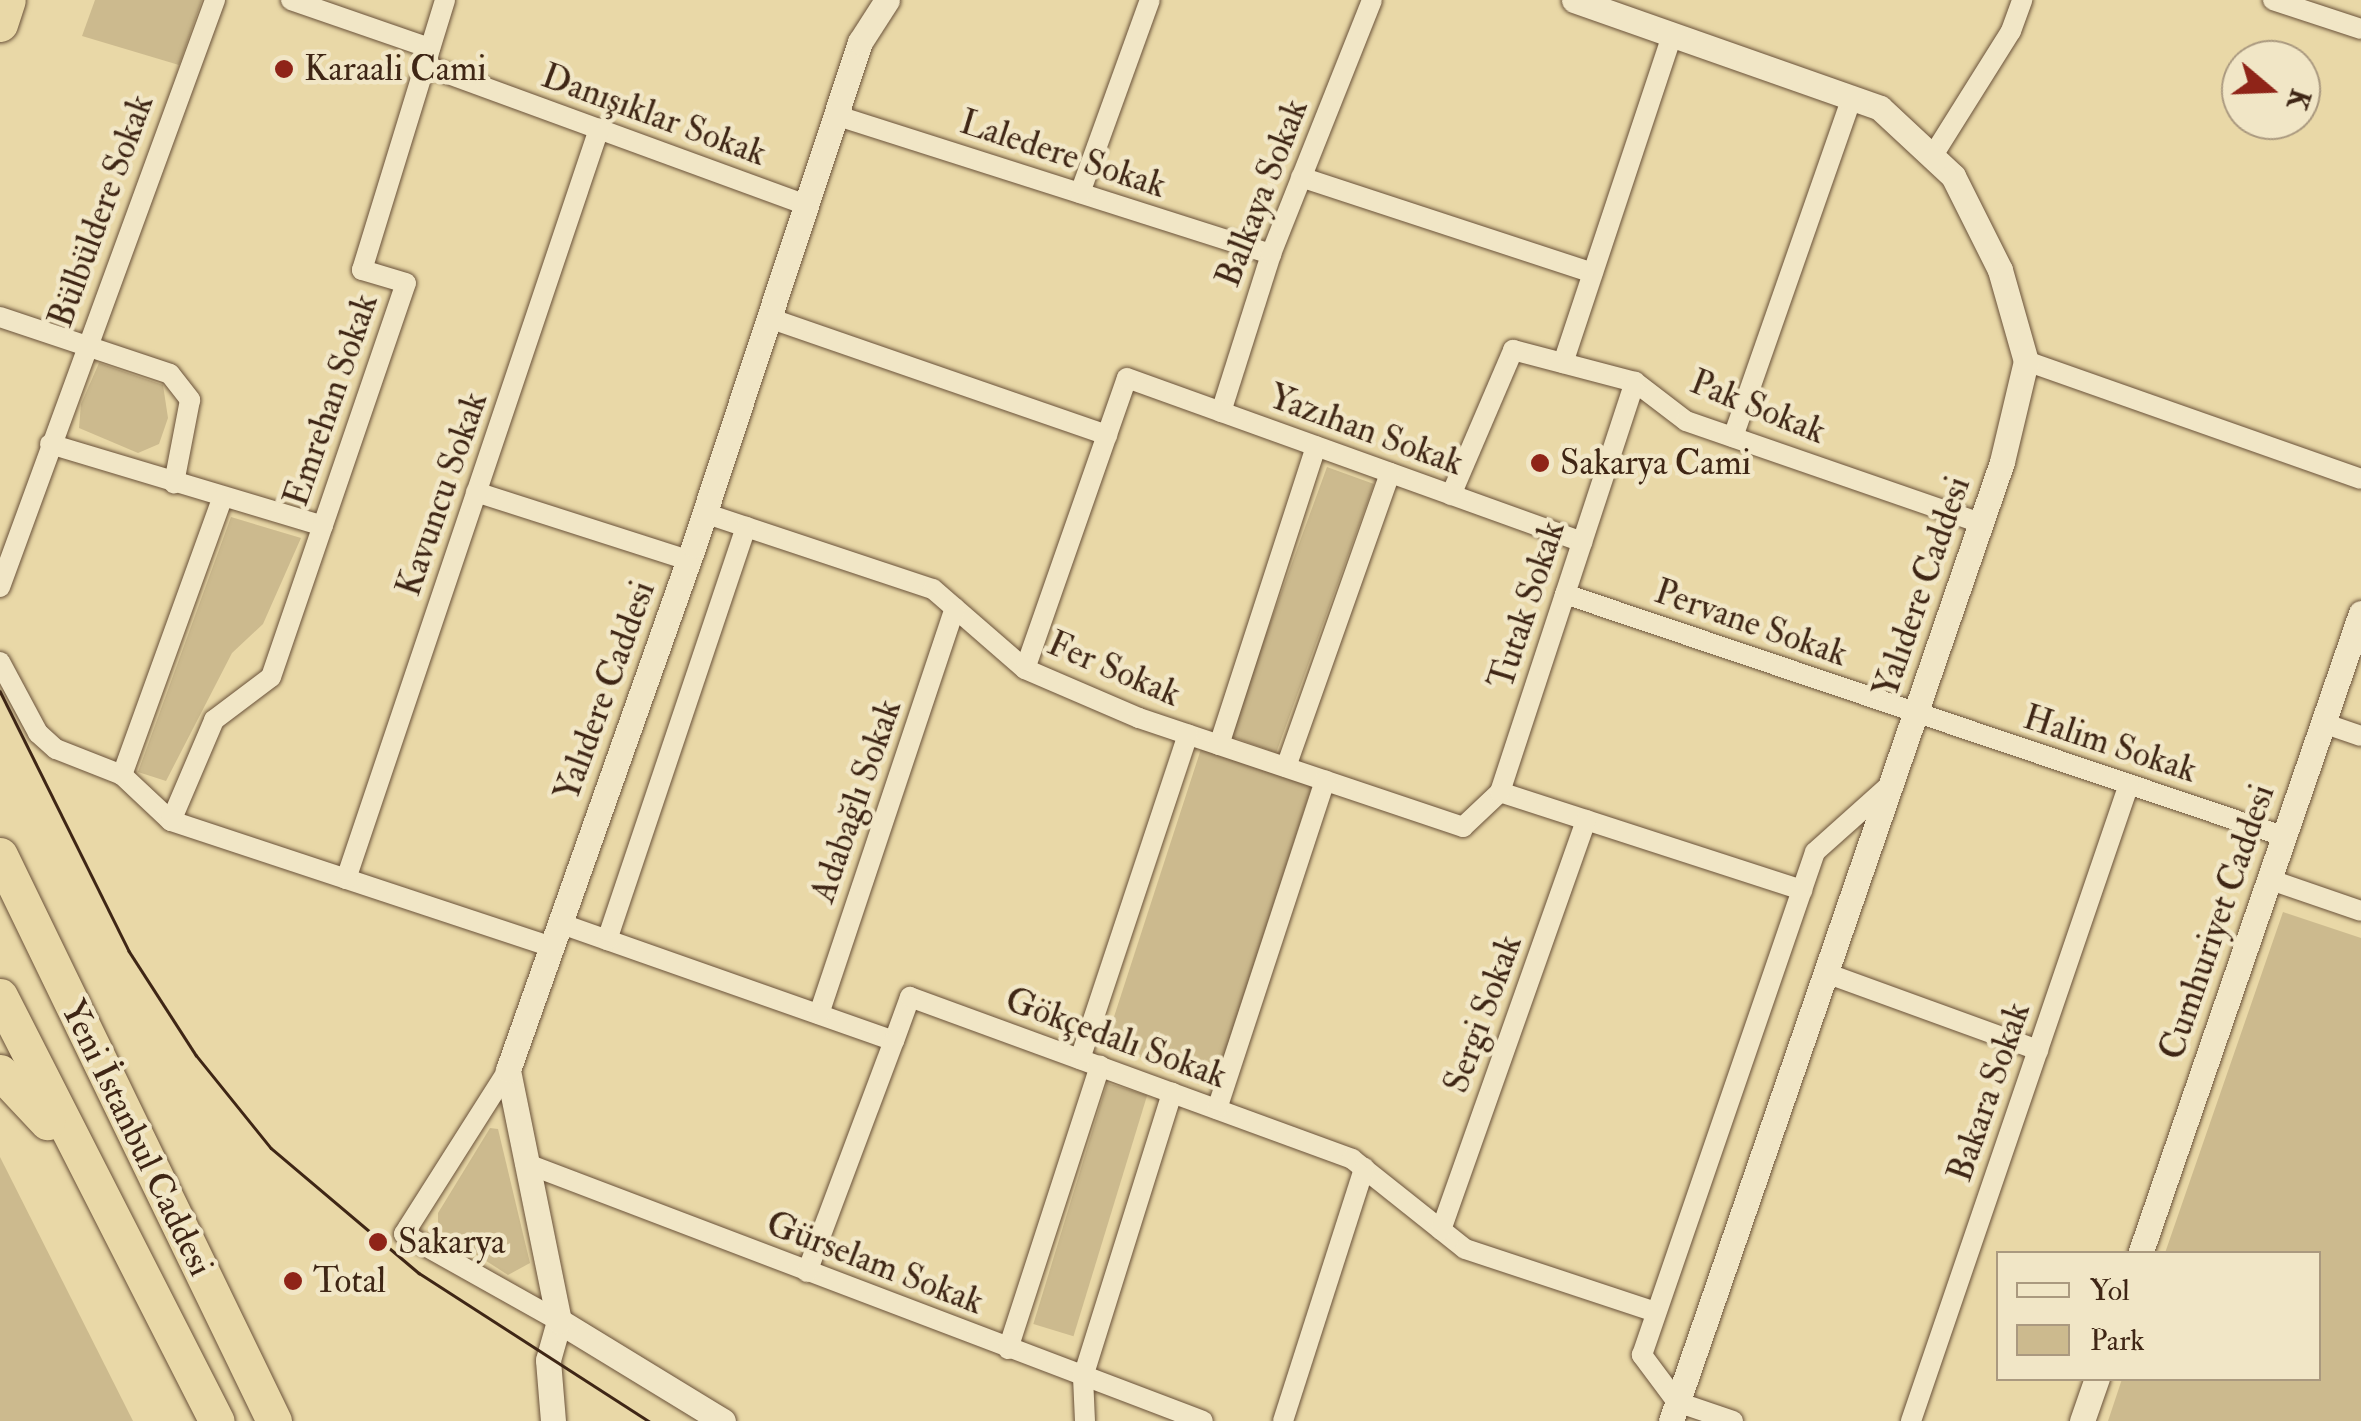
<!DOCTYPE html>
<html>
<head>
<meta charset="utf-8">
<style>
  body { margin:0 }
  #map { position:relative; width:2361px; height:1421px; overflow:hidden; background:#e9d8a7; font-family:"IM FELL Double Pica",serif }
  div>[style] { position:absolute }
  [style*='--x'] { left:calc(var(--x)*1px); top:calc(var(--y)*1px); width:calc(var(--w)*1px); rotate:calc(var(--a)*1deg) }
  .green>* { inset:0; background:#ccba8e; transform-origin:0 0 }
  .roads { filter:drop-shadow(0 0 2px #6a523a) drop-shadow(0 0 2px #6a523a) }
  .minor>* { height:20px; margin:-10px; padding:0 10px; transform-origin:10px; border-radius:10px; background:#f1e6c6 }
  .tertiary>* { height:25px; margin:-12.5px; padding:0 12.5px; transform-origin:12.5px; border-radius:12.5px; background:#f1e6c6 }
  .trunk>* { height:35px; margin:-17.5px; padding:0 17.5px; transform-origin:17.5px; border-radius:17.5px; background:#e9d8a7 }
  .tram>* { height:2.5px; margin:-1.25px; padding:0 1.25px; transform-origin:1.25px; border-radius:1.25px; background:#3f2615 }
  .dots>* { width:28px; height:28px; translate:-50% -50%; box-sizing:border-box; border:5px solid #f1e6c6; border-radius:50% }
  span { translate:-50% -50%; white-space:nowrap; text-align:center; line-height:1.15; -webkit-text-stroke:9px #f1e6c6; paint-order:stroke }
  .poi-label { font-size:35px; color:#3f2615 }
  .left { translate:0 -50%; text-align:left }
  .street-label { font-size:35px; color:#3f2615 }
  .legend { position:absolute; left:1996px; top:1251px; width:325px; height:130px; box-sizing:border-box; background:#f1e6c6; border:2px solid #aa997f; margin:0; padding:12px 18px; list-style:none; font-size:30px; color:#3f2615 }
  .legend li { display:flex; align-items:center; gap:20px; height:50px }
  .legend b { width:50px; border:2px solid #aa997f }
  .north { position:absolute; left:2221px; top:40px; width:100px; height:100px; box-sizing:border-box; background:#f1e6c6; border:2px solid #aa997f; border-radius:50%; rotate:109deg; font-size:28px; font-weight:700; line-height:40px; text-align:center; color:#3f2615 }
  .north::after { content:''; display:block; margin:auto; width:35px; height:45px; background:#8f2418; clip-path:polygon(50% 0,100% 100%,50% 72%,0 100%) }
</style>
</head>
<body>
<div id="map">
  <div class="green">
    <div style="clip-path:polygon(95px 0,202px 0,179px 65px,82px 36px)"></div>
    <div style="clip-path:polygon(99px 363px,163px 385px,168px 418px,159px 444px,138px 453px,79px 428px,81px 404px)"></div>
    <div style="left:1327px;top:467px;width:50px;height:286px;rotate:20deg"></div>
    <div style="clip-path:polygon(231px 517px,301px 538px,263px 624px,232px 653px,166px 781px,138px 772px)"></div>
    <div style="left:1201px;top:749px;width:117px;height:312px;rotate:18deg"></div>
    <div style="clip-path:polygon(2283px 912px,2361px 938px,2361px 1421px,2108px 1421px,2122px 1379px,2318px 1378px,2318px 1254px,2165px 1253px)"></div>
    <div style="left:1107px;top:1083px;width:42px;height:252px;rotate:17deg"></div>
    <div style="clip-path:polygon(490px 1128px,498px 1129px,530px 1263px,508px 1275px,438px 1230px,438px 1213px)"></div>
    <div style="clip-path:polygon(0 1157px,133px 1421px,0 1421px)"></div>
  </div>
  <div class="roads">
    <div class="minor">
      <div style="--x:291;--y:0;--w:147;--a:19.1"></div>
      <div style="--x:2273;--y:0;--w:93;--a:18.2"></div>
      <div style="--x:424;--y:65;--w:407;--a:20.1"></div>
      <div style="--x:835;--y:115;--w:458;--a:17.7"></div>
      <div style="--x:1932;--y:157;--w:149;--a:-57.9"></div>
      <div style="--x:2011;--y:31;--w:33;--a:-70"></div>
      <div style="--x:1301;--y:177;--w:307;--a:18.2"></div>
      <div style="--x:1080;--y:193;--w:205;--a:-70.1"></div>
      <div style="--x:0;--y:317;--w:179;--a:18.5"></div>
      <div style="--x:170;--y:374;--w:33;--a:52"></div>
      <div style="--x:190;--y:400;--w:85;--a:100.9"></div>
      <div style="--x:769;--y:318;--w:358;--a:19.1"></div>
      <div style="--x:2026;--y:361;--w:355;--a:19.4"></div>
      <div style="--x:1563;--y:363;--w:346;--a:-71.6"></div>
      <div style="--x:1221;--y:412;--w:166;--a:-72.4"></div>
      <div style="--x:1271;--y:254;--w:273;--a:-68.3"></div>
      <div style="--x:1733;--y:437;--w:359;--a:-70.7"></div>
      <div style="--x:50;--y:444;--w:285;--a:16.7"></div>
      <div style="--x:476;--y:492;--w:223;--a:17.8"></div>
      <div style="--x:1451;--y:495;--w:158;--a:-66.8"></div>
      <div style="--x:1513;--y:350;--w:126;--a:14.7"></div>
      <div style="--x:1635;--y:382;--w:64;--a:37.4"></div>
      <div style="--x:1686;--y:421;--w:312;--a:19.1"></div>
      <div style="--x:222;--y:499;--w:294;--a:109.9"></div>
      <div style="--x:122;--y:775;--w:67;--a:43.2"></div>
      <div style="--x:171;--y:821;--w:400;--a:18.3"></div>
      <div style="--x:704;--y:513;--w:241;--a:18.4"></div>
      <div style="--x:933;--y:589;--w:122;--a:41"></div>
      <div style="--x:1025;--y:669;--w:124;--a:23.3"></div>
      <div style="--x:1139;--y:718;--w:342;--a:18.6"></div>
      <div style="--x:1463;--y:827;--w:51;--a:-43.4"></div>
      <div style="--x:1500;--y:792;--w:318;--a:18"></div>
      <div style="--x:0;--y:587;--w:625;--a:-69.88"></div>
      <div style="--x:1565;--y:594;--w:758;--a:18.63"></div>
      <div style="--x:0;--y:662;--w:81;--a:61.8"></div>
      <div style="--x:38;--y:733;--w:24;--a:42"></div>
      <div style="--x:56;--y:749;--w:71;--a:21.5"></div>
      <div style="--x:1025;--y:669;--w:308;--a:-70.7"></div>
      <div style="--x:1127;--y:378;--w:484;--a:19.8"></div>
      <div style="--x:2323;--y:723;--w:40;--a:18.9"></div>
      <div style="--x:1219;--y:745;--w:314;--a:-72"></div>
      <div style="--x:1286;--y:767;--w:312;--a:-70.5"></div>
      <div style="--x:1500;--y:792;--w:432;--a:-71.8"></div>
      <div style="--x:171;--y:821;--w:110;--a:-66.9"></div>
      <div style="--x:214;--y:720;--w:71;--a:-37"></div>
      <div style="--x:271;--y:677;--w:416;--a:-71.1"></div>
      <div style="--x:406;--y:283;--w:46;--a:-163.5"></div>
      <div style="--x:362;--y:270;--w:282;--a:-72.9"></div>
      <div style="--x:346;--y:879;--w:792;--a:-71.36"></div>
      <div style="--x:2268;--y:879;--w:98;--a:19"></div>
      <div style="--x:559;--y:923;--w:355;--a:19.4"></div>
      <div style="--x:894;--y:1041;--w:47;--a:-70"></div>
      <div style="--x:910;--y:997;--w:471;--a:20.1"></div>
      <div style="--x:1352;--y:1159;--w:144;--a:38.5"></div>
      <div style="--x:1465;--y:1249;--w:201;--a:18.3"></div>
      <div style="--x:607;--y:940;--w:436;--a:-71.4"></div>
      <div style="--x:1826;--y:973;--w:226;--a:20"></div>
      <div style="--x:819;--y:1014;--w:428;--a:-71.5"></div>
      <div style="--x:1080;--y:1059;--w:342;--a:-71.6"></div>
      <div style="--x:508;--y:1070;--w:194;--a:122.4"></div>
      <div style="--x:404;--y:1234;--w:178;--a:29.3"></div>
      <div style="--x:1217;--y:1109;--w:346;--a:-71.8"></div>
      <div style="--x:525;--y:1163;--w:725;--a:20.83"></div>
      <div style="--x:1441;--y:1230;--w:435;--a:-70.5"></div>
      <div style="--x:807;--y:1272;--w:247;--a:-69.4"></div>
      <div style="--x:1008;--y:1349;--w:298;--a:-72"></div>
      <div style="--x:1085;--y:1421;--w:44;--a:-92.6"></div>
      <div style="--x:1083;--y:1377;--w:298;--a:-72.6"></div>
      <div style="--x:1283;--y:1421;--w:266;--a:-72.2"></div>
      <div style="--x:1733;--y:1421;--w:59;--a:-161.3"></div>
      <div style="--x:1677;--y:1402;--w:59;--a:-126.7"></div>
      <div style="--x:1642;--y:1355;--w:532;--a:-71.02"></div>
      <div style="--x:1815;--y:852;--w:101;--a:-41.8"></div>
      <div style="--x:1911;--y:1421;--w:673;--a:-71.11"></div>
    </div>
    <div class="tertiary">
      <div style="--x:1574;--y:0;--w:324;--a:19.4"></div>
      <div style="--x:1880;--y:108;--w:100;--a:43"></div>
      <div style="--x:1953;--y:176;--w:105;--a:63.4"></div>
      <div style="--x:2000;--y:270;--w:95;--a:74.1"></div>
      <div style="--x:2026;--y:361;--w:104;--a:103.4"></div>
      <div style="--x:2002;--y:462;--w:1015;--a:109.04"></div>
      <div style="--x:2140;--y:1254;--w:678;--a:-70.98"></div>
      <div style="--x:559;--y:1321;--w:192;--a:31.4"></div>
      <div style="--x:553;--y:1421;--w:61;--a:-94.7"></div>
      <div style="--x:548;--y:1360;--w:41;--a:-74.2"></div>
      <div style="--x:559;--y:1321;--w:256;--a:-101.5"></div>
      <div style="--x:508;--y:1070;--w:557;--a:-70.49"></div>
      <div style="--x:694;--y:545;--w:530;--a:-71.74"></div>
      <div style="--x:860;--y:42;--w:50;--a:-57.3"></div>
      <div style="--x:2082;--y:1421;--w:46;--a:-70.8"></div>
    </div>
    <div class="trunk">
      <div style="--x:0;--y:24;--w:25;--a:-72"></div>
      <div style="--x:0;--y:855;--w:629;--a:64.17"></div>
      <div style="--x:0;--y:996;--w:477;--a:63"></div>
      <div style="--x:0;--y:1072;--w:69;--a:46.8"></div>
    </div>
  </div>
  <div class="tram">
    <div style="--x:0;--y:691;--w:290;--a:63.6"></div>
    <div style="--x:129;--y:951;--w:124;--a:57.2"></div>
    <div style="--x:196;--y:1055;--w:119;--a:51.1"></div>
    <div style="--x:271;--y:1148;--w:194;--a:40.2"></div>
    <div style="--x:419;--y:1273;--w:274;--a:32.8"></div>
  </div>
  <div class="dots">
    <div style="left:284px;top:69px;background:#8f2418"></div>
    <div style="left:1540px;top:463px;background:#8f2418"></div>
    <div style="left:378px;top:1242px;background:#8f2418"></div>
    <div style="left:293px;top:1281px;background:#8f2418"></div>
  </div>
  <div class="poi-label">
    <span class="left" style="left:304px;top:69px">Karaali Cami</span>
    <span class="left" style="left:1560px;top:463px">Sakarya Cami</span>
    <span class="left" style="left:398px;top:1242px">Sakarya</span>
    <span class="left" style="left:313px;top:1281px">Total</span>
  </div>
  <div class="street-label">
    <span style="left:654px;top:115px;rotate:20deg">Danışıklar Sokak</span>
    <span style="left:1063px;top:154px;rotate:18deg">Laledere Sokak</span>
    <span style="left:1262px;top:193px;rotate:-69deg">Balkaya Sokak</span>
    <span style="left:101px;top:211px;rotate:-70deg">Bülbüldere Sokak</span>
    <span style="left:331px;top:400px;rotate:-71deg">Emrehan Sokak</span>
    <span style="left:1758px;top:407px;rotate:22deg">Pak Sokak</span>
    <span style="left:1366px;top:430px;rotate:20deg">Yazıhan Sokak</span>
    <span style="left:442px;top:494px;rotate:-71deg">Kavuncu Sokak</span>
    <span style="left:1922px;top:587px;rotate:-71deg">Yalıdere Caddesi</span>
    <span style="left:1527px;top:605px;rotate:-72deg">Tutak Sokak</span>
    <span style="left:1751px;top:623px;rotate:19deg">Pervane Sokak</span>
    <span style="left:1114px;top:669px;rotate:23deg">Fer Sokak</span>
    <span style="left:605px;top:691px;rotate:-70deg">Yalıdere Caddesi</span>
    <span style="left:2110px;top:744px;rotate:18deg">Halim Sokak</span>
    <span style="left:856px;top:801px;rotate:-71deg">Adabağlı Sokak</span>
    <span style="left:2217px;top:922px;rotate:-71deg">Cumhuriyet Caddesi</span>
    <span style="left:1483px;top:1014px;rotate:-70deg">Sergi Sokak</span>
    <span style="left:1116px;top:1038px;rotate:20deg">Gökçedalı Sokak</span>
    <span style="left:1989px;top:1092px;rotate:-71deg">Bakara Sokak</span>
    <span style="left:137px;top:1138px;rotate:64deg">Yeni İstanbul Caddesi</span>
    <span style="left:875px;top:1263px;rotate:21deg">Gürselam Sokak</span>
  </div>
  <ul class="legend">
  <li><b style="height:12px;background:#f1e6c6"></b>Yol</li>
  <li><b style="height:28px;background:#ccba8e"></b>Park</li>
  </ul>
  <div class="north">K</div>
</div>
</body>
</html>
